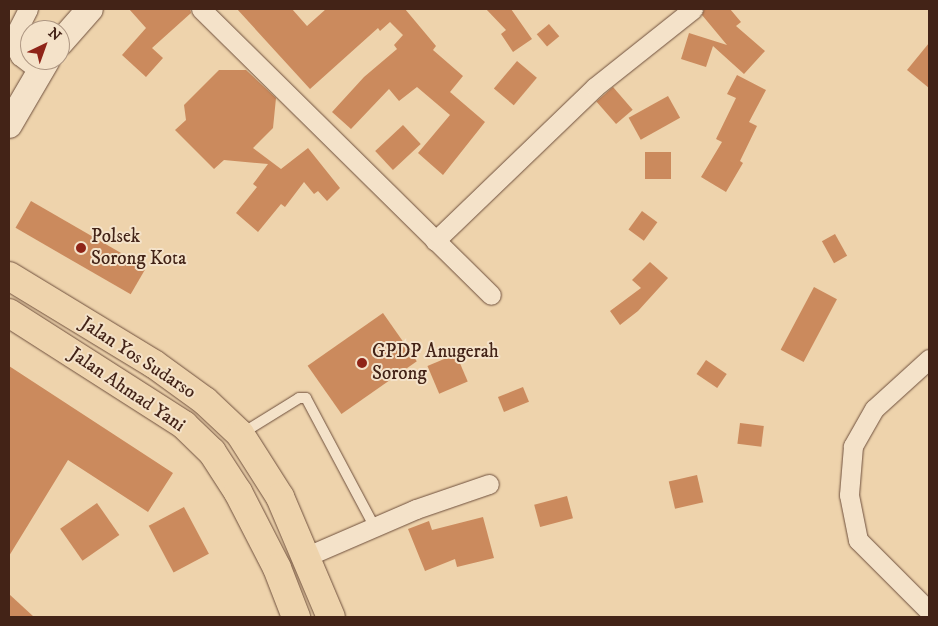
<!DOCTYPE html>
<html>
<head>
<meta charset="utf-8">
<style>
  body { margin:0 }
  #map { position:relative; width:938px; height:626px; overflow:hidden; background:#eed3ac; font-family:"IM FELL DW Pica",serif }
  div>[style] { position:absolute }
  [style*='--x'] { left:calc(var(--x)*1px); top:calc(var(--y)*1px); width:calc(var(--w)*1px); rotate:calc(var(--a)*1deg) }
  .building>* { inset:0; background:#cb8a5d; transform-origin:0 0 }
  .roads { filter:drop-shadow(0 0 1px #6e4f3c) drop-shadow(0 0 1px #6e4f3c) }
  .lane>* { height:10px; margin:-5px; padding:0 5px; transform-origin:5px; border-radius:5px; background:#f4e2c9 }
  .street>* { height:19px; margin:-9.5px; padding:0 9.5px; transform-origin:9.5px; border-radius:9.5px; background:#f4e2c9 }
  .secondary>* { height:26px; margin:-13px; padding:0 13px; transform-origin:13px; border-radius:13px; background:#f4e2c9 }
  .highway>* { height:28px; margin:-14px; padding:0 14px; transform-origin:14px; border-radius:14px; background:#eed3ac }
  .dots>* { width:14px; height:14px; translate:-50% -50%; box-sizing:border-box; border:2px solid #f4e2c9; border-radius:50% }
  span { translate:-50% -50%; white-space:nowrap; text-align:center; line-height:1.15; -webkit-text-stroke:4px #f4e2c9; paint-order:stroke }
  .poi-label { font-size:19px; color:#432317 }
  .left { translate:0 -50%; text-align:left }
  .street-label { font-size:19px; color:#432317 }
  .frame { position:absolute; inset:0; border:10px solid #432317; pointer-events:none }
  .north { position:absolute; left:20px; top:20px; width:50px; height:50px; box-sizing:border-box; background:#f4e2c9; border:1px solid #ad9682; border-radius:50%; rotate:42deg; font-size:14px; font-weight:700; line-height:20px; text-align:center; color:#432317 }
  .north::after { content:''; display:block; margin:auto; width:18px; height:22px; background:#8f2418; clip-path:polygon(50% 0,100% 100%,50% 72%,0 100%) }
</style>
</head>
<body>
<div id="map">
  <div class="building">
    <div style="clip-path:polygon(129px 9px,190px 9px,191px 13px,152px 48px,163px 58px,146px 77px,122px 55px,146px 28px)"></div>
    <div style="clip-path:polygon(237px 9px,292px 9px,307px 26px,326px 9px,405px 9px,436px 46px,433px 50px,463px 76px,450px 92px,485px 122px,443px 175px,418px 153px,450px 115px,417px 87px,399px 101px,389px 89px,351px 129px,332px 112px,364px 77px,397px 49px,394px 45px,403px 35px,390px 22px,380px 31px,378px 28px,310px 89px)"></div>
    <div style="clip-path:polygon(486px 9px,511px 9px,532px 39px,513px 52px,501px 34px,506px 30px)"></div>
    <div style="clip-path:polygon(704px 9px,730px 9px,741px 22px,736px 26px,765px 51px,744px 74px,713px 46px,706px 67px,681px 59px,689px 33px,727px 45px,702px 15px)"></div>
    <div style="left:549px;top:24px;width:16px;height:16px;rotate:50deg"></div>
    <div style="clip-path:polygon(929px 43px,929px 88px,907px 70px)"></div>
    <div style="left:517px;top:61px;width:26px;height:36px;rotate:40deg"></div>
    <div style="clip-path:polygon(219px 70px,246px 70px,276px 98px,273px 128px,253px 148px,281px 169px,308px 148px,340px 188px,327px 201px,318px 191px,314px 194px,304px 182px,285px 207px,281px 204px,258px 232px,236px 213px,257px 187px,253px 184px,268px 164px,224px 160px,214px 169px,175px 130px,186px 120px,184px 105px)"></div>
    <div style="clip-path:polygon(737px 75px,766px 90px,749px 122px,757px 126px,740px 161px,743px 163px,726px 192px,701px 177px,722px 142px,716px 139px,736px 98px,727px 94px)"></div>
    <div style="left:613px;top:87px;width:30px;height:22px;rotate:49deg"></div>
    <div style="left:668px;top:96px;width:25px;height:45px;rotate:61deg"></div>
    <div style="left:403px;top:125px;width:26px;height:38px;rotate:47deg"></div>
    <div style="left:645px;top:152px;width:26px;height:27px"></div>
    <div style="left:31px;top:201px;width:133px;height:31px;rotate:30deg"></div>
    <div style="left:642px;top:211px;width:19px;height:23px;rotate:36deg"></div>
    <div style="left:835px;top:234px;width:25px;height:15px;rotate:61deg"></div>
    <div style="clip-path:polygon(650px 262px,668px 278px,638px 311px,620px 325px,610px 311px,641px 288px,632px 280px)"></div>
    <div style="left:814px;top:287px;width:26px;height:71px;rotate:28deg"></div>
    <div style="left:383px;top:313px;width:59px;height:92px;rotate:55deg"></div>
    <div style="left:456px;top:354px;width:30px;height:31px;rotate:67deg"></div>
    <div style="left:706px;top:360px;width:25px;height:17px;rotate:34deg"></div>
    <div style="clip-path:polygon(9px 366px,173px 473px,148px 512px,68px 460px,9px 556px)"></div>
    <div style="left:523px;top:387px;width:16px;height:27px;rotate:68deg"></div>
    <div style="left:740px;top:423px;width:24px;height:21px;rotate:7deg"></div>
    <div style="left:697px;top:475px;width:28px;height:29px;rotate:77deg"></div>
    <div style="left:567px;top:496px;width:23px;height:34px;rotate:75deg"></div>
    <div style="left:97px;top:503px;width:39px;height:45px;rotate:55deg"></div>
    <div style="left:184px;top:507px;width:53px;height:40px;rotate:62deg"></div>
    <div style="clip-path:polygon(483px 517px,494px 558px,457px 567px,455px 559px,425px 571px,408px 529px,429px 521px,432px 530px)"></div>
    <div style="clip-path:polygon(9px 594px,34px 617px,9px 617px)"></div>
  </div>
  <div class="roads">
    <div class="lane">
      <div style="--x:241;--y:434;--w:68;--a:-31.8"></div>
      <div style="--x:299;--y:398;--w:7;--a:0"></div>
      <div style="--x:306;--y:398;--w:145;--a:62"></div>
    </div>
    <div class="street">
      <div style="--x:28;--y:9;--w:36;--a:117"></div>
      <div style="--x:12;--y:41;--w:17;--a:62"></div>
      <div style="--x:20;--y:56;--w:25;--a:37"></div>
      <div style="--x:201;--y:9;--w:407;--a:44.6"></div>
      <div style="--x:435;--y:241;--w:222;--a:-43.9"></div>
      <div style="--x:595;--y:87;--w:125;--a:-38.5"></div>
      <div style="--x:929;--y:359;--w:74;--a:137.7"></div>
      <div style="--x:874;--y:409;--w:43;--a:119.6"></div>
      <div style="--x:853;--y:446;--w:49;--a:94.7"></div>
      <div style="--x:849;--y:495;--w:46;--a:78.7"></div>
      <div style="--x:858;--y:540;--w:100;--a:45"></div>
      <div style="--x:305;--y:557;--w:121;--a:-23.4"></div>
      <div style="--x:416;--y:509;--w:77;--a:-18.9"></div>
    </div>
    <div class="secondary">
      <div style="--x:60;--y:43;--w:45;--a:-48.6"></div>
      <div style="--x:9;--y:125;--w:75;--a:-59.7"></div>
    </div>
    <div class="highway">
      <div style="--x:9;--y:276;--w:170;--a:31.3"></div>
      <div style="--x:154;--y:364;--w:63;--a:36"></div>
      <div style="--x:205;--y:401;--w:48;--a:43.3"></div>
      <div style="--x:240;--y:434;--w:75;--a:57.6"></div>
      <div style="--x:280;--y:497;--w:130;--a:67"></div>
      <div style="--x:9;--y:313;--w:208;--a:32.6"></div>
      <div style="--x:184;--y:425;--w:39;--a:44"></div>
      <div style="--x:212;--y:452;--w:48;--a:57"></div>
      <div style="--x:238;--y:492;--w:85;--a:62.8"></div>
      <div style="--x:277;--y:568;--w:53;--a:68.8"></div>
    </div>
  </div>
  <div class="dots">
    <div style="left:81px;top:248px;background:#8f2418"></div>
    <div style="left:362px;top:363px;background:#8f2418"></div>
  </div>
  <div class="poi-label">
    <span class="left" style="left:91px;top:248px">Polsek<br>Sorong Kota</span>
    <span class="left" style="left:372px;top:363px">GPDP Anugerah<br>Sorong</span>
  </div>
  <div class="street-label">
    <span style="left:138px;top:358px;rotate:33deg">Jalan Yos Sudarso</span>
    <span style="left:127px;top:390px;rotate:34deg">Jalan Ahmad Yani</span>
  </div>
  <div class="frame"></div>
  <div class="north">N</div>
</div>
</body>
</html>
